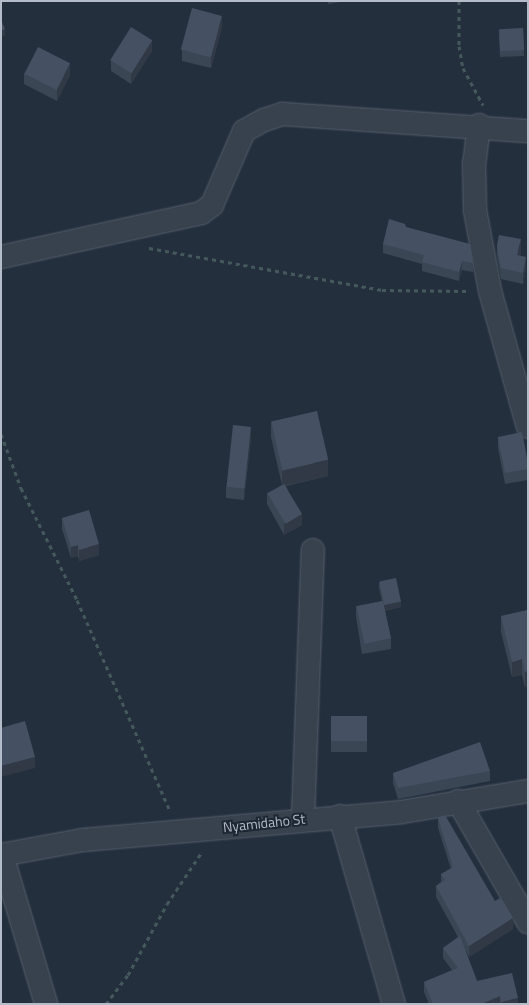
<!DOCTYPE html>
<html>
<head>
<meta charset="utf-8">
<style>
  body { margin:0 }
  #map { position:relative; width:529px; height:1005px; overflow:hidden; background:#242f3e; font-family:"Titillium Web",sans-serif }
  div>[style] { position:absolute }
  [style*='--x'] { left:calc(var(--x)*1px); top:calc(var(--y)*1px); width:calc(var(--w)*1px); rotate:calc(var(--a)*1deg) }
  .path>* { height:3px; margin-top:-1.5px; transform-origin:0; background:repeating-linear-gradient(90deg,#44595c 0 4px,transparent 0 8px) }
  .roads { filter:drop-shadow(0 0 1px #565f6c) drop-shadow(0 0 1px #565f6c) }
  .minor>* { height:22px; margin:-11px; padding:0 11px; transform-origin:11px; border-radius:11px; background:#38414e }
  .wall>* { inset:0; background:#3b4654; transform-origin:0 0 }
  .shaded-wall>* { inset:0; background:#303945; transform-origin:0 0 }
  .building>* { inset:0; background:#455162; transform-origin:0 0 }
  span { translate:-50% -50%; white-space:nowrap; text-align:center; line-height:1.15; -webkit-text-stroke:4px #1d2633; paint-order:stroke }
  .street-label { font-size:14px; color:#b4bcc9 }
  .frame { position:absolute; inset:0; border:2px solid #b4bcc9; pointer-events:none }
</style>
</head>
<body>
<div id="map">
  <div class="path">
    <div style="--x:459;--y:1;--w:45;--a:90"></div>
    <div style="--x:459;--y:46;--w:22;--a:80"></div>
    <div style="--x:463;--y:68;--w:42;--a:61.6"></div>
    <div style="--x:149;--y:248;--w:237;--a:10.2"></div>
    <div style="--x:382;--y:290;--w:85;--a:0.7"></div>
    <div style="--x:1;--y:434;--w:58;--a:69.7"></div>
    <div style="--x:21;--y:488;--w:125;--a:63.4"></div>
    <div style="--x:77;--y:600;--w:228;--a:66.2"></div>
    <div style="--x:106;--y:1004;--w:36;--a:-53"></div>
    <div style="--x:128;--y:975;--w:81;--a:-61.2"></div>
    <div style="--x:167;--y:904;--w:63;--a:-56.1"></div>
  </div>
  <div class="roads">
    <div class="minor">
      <div style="--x:479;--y:125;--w:38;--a:97"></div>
      <div style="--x:474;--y:163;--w:47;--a:88.8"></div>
      <div style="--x:475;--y:210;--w:82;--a:79.5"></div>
      <div style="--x:490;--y:291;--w:141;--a:74.4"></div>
      <div style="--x:1;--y:257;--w:205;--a:-12.4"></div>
      <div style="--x:201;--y:213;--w:14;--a:-36"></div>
      <div style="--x:212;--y:205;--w:81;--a:-66.6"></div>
      <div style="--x:244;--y:131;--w:23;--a:-29"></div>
      <div style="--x:264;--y:120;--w:20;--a:-18"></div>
      <div style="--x:283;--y:114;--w:246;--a:4"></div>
      <div style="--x:458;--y:801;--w:140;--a:60"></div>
      <div style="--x:340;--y:816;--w:196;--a:74"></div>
      <div style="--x:303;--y:818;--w:268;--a:-87.9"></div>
      <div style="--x:1;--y:855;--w:83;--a:-10.4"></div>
      <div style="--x:83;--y:840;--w:319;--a:-5"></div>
      <div style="--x:401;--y:812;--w:129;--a:-9.4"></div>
      <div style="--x:2;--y:855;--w:155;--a:73.5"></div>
    </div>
  </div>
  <div class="wall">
    <div style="clip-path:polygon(328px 1px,346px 1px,328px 4px)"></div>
    <div style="clip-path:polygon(222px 27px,211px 68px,182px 61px,182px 50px)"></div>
    <div style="clip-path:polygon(523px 28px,524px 56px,500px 57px,499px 35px)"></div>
    <div style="clip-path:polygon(152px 51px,131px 84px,111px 71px,111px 60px)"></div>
    <div style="clip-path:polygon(24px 73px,70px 75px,57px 101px,24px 84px)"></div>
    <div style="clip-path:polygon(406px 227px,473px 263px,473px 272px,462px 270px,459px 281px,422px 271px,422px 264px,383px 253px,383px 244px)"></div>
    <div style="clip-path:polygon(497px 245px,521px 251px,520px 256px,526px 268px,523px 284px,501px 279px,497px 256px)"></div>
    <div style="clip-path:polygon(271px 422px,328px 476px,286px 486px,302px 525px,284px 535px,267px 504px,267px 493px,282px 485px,271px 437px)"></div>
    <div style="clip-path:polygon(498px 437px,528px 463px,528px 480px,505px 484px,498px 448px)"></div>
    <div style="clip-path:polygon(251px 438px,244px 500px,226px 498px,226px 487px)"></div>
    <div style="clip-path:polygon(62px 518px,99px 555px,79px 561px,78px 556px,71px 558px,62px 529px)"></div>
    <div style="clip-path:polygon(379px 582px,401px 607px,385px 611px,391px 638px,391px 649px,362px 654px,356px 617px,356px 606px,382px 601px,379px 588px)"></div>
    <div style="clip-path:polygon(528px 610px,525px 688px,522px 675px,512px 677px,501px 632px,501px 616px)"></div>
    <div style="left:331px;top:716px;width:36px;height:36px"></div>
    <div style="clip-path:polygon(490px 771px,490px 781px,398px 799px,393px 783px,393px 773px)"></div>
    <div style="clip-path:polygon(438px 818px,513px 929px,469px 957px,464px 947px,477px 981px,518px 1004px,429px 1004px,424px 992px,424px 982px,452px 970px,443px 958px,443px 948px,458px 937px,436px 897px,436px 886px,441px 882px,441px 874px,451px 869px,438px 828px)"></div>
  </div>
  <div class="shaded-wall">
    <div style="clip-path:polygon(222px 16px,222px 27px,211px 68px,211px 57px)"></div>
    <div style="clip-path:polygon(5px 29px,5px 35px,1px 37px,1px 31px)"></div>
    <div style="clip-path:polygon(152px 40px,152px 51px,131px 84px,131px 73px)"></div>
    <div style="clip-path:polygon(70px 63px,70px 75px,57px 101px,57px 90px)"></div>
    <div style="clip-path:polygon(521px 239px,521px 251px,517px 266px,517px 255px)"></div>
    <div style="clip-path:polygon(526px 257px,526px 268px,523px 284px,523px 273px)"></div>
    <div style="clip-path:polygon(462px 261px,462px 270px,459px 281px,459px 272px)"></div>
    <div style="clip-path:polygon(251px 427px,251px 438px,244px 500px,244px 489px)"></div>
    <div style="clip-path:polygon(328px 460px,328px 476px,282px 486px,282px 471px)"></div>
    <div style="clip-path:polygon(302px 514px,302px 525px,284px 535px,284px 524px)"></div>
    <div style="clip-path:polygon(99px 544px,99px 555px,79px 561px,79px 550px)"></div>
    <div style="clip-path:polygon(78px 545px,78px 556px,71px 558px,71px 547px)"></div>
    <div style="clip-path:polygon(401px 601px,401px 607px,384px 611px,384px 605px)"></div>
    <div style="clip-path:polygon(522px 659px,522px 675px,512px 677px,512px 662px)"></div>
    <div style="left:528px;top:671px;width:16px;height:3px;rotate:90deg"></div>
    <div style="clip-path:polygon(35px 757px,35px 768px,1px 777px,1px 766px)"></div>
    <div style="clip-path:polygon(513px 918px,513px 929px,469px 957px,469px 946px)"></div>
    <div style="clip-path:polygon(500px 996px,500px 1004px,481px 1004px)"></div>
    <div style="clip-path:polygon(518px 998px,518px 1004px,501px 1004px,501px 1002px)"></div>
  </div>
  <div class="building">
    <div style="left:192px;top:8px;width:31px;height:43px;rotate:15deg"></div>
    <div style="clip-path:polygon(1px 20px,5px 29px,1px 31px)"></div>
    <div style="left:131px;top:27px;width:25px;height:39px;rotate:32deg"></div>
    <div style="left:523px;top:28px;width:22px;height:24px;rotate:87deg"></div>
    <div style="left:38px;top:47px;width:36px;height:30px;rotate:27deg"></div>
    <div style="clip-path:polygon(389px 219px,405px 224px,406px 227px,470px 244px,473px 263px,462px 261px,459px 272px,422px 262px,424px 255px,383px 244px)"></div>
    <div style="clip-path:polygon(499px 235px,521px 239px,517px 255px,526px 257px,523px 273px,501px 268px,497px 245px)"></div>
    <div style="left:317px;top:411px;width:50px;height:47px;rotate:77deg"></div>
    <div style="left:233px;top:425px;width:18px;height:62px;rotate:6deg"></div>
    <div style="clip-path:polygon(522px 432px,528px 463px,528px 469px,505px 473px,498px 437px)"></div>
    <div style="left:284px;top:484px;width:35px;height:19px;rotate:59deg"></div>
    <div style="clip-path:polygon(89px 510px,99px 544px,79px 550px,78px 545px,71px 547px,62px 518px)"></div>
    <div style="left:396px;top:578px;width:24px;height:17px;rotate:78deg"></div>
    <div style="left:383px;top:601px;width:38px;height:27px;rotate:78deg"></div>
    <div style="clip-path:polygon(528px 610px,528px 671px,525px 672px,522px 659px,512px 662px,501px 616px)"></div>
    <div style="left:331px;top:716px;width:36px;height:25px"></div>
    <div style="clip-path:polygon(25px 721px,35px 757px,1px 766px,1px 728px)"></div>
    <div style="clip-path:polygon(480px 742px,490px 771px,398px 788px,393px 773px)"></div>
    <div style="clip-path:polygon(445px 815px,495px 901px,500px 898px,513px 918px,469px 946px,436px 886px,445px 880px,441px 874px,453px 867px,438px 818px)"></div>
    <div style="clip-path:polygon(460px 936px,477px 981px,512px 973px,518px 998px,501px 1002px,500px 996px,481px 1004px,433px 1004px,424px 982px,458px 968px,443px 948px)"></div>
  </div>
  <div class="street-label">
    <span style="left:264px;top:823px;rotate:-6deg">Nyamidaho St</span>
  </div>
  <div class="frame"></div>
</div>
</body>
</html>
